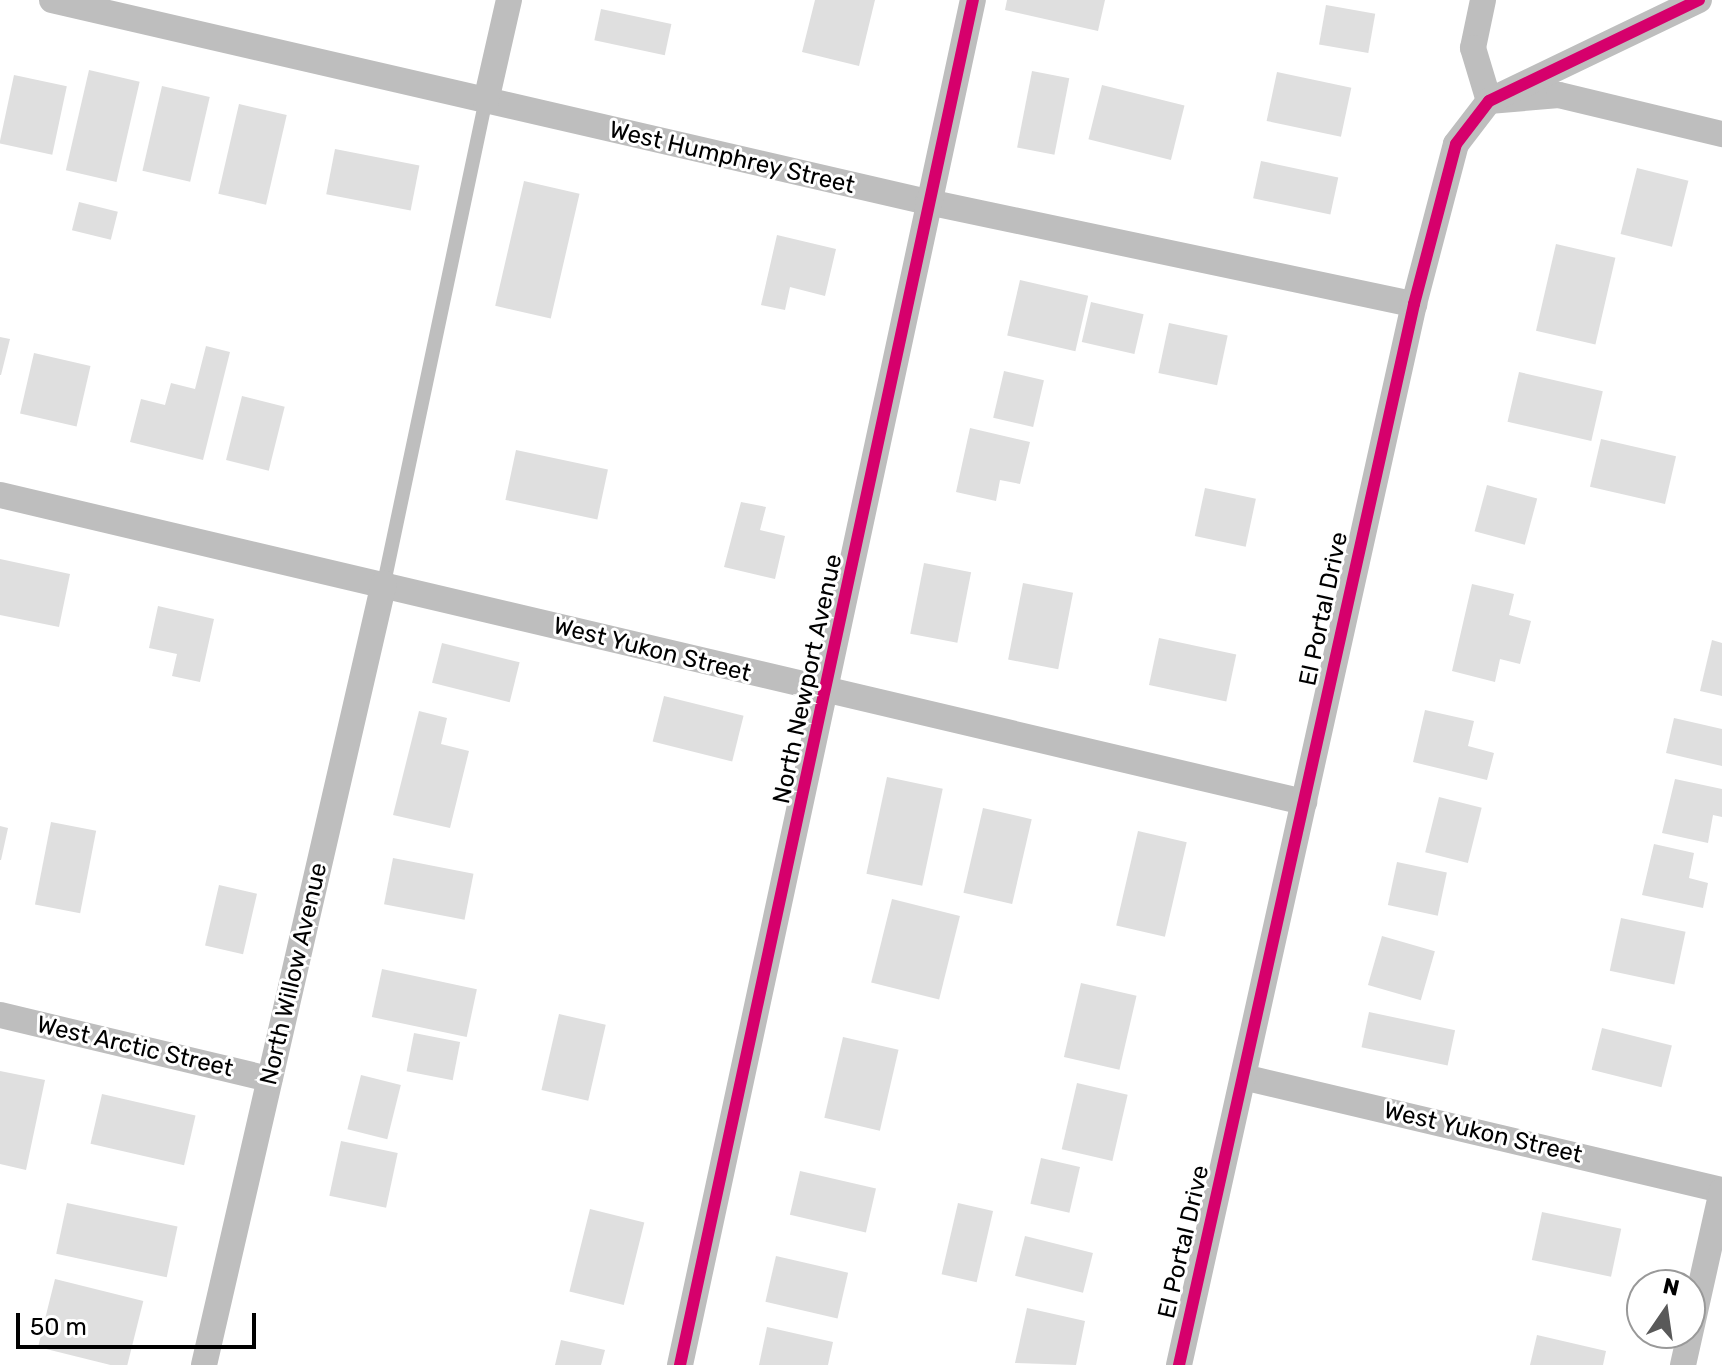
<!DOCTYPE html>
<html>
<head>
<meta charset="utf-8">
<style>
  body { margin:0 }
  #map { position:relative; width:1722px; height:1365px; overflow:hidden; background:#fff; font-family:Rubik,sans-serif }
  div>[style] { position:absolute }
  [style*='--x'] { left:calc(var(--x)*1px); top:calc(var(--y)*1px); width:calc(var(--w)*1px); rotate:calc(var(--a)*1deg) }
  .building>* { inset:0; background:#dfdfdf; transform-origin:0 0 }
  .service>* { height:14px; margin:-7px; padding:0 7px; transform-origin:7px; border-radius:7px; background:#bebebe }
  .minor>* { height:26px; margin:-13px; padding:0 13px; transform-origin:13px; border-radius:13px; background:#bebebe }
  .cycleway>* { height:12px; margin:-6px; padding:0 6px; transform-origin:6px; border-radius:6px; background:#d6006c }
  span { translate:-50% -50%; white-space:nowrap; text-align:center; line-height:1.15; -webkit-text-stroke:6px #fff; paint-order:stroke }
  .street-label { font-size:24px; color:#000 }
  .north { position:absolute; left:1626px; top:1269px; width:80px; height:80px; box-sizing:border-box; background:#fff; border:2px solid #999; border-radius:50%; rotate:13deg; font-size:22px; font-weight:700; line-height:32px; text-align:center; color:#000 }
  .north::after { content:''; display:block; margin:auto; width:28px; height:36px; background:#595959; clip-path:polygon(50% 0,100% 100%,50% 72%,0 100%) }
  .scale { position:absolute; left:16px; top:1313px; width:240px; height:36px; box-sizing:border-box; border:4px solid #000; border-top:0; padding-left:10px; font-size:24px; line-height:28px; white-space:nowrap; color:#000; -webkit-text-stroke:6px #fff; paint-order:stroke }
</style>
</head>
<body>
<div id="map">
  <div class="building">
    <div style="clip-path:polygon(815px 0,875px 0,859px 66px,802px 52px)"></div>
    <div style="clip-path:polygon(1007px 0,1105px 0,1098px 31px,1005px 10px)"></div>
    <div style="left:1326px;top:5px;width:50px;height:40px;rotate:10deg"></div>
    <div style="left:601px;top:9px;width:72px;height:32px;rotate:12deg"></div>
    <div style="left:89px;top:70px;width:52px;height:103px;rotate:13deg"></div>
    <div style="left:1032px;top:71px;width:38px;height:78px;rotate:11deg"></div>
    <div style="left:1277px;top:72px;width:76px;height:50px;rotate:12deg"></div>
    <div style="left:14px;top:75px;width:54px;height:70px;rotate:12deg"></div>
    <div style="left:1102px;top:85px;width:85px;height:56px;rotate:14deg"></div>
    <div style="left:162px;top:86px;width:49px;height:87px;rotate:13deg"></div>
    <div style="left:239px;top:104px;width:49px;height:92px;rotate:13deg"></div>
    <div style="left:335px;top:149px;width:86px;height:46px;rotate:11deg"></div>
    <div style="left:1261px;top:161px;width:79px;height:38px;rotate:12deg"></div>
    <div style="left:1637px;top:168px;width:53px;height:68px;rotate:14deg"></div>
    <div style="left:524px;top:181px;width:57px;height:128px;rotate:13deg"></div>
    <div style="left:79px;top:202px;width:40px;height:29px;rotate:14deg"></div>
    <div style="clip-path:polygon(777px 235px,836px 249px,825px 296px,790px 287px,785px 310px,761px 305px)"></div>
    <div style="left:1556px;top:244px;width:61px;height:89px;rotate:13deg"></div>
    <div style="left:1020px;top:280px;width:70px;height:57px;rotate:13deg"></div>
    <div style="left:1091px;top:302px;width:54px;height:41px;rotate:13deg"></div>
    <div style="left:1169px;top:323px;width:60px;height:51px;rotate:12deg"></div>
    <div style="clip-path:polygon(0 337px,10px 339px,1px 375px,0 375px)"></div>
    <div style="clip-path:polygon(206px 346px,230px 352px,203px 460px,130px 442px,141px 399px,165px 405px,171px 383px,195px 389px)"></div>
    <div style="left:34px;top:353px;width:58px;height:62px;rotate:13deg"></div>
    <div style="left:1004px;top:371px;width:41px;height:48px;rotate:13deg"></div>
    <div style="left:1519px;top:372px;width:86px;height:51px;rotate:13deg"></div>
    <div style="left:242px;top:396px;width:44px;height:66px;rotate:14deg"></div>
    <div style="clip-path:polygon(970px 428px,1030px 442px,1020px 484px,1000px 480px,996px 501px,956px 492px)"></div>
    <div style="left:1601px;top:439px;width:77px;height:49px;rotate:13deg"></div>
    <div style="left:516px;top:450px;width:94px;height:51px;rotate:12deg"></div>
    <div style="left:1487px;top:485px;width:52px;height:48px;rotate:15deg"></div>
    <div style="left:1205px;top:488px;width:52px;height:49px;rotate:12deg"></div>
    <div style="clip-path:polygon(741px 502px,766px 507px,760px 530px,785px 536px,775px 579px,724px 567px)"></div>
    <div style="clip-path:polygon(0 559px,70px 574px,59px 627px,0 615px)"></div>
    <div style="left:924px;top:563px;width:48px;height:72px;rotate:11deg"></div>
    <div style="left:1023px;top:583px;width:51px;height:78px;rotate:11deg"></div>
    <div style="clip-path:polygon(1472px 584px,1514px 594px,1509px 615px,1531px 621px,1520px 664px,1500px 659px,1495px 682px,1452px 671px)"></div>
    <div style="clip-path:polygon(158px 606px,214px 619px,200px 682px,172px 676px,177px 654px,149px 648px)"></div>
    <div style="left:1159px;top:638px;width:79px;height:48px;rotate:12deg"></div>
    <div style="clip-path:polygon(1712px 640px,1722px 643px,1722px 696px,1700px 691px)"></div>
    <div style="left:442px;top:643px;width:80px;height:41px;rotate:14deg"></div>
    <div style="left:664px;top:696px;width:82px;height:47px;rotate:14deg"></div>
    <div style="clip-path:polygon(1425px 710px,1474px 721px,1468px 746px,1494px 753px,1487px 780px,1413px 762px)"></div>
    <div style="clip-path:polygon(419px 711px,447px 718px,441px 744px,469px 751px,450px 828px,393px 815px)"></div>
    <div style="clip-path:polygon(1674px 718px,1722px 729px,1722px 766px,1666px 753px)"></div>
    <div style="left:887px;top:777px;width:57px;height:99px;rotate:12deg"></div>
    <div style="clip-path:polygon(1675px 779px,1722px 789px,1722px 817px,1713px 815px,1708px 843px,1662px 833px)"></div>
    <div style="left:1439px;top:797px;width:44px;height:57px;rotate:14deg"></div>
    <div style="left:983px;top:808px;width:50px;height:87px;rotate:13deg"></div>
    <div style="left:51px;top:822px;width:46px;height:84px;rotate:11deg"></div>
    <div style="clip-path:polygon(0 826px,8px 828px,1px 860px,0 860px)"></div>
    <div style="left:1138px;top:831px;width:50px;height:97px;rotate:13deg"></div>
    <div style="clip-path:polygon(1654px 844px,1694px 853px,1689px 878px,1708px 883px,1703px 908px,1642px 895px)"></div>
    <div style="left:393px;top:858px;width:82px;height:47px;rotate:11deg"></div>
    <div style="left:1397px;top:862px;width:51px;height:44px;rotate:12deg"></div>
    <div style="left:219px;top:885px;width:39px;height:62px;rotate:13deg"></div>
    <div style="left:892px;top:899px;width:70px;height:86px;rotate:14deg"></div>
    <div style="left:1621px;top:918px;width:66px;height:54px;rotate:12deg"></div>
    <div style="left:1382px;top:936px;width:55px;height:51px;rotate:16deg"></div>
    <div style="left:382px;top:969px;width:97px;height:49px;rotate:12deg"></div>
    <div style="left:1081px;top:983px;width:57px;height:76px;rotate:13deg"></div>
    <div style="left:1369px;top:1012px;width:88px;height:36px;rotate:12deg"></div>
    <div style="left:559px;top:1014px;width:48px;height:78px;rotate:13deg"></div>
    <div style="left:1602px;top:1028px;width:72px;height:43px;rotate:14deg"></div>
    <div style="left:414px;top:1033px;width:47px;height:39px;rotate:11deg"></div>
    <div style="left:843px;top:1037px;width:57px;height:83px;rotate:13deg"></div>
    <div style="clip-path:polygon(0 1071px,45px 1080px,26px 1170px,0 1164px)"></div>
    <div style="left:361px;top:1075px;width:41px;height:56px;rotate:14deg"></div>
    <div style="left:1077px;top:1083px;width:52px;height:68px;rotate:13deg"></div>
    <div style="left:102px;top:1094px;width:96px;height:51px;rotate:13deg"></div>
    <div style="left:341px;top:1141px;width:58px;height:56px;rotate:12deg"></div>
    <div style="left:1041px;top:1158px;width:40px;height:47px;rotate:13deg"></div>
    <div style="left:800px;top:1171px;width:78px;height:45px;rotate:13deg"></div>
    <div style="left:67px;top:1203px;width:113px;height:52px;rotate:12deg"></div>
    <div style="left:958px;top:1203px;width:36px;height:73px;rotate:13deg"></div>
    <div style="left:590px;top:1209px;width:56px;height:85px;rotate:14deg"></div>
    <div style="left:1542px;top:1212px;width:81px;height:49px;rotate:12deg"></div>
    <div style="left:1025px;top:1236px;width:70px;height:41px;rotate:14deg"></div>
    <div style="left:776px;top:1256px;width:74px;height:47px;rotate:13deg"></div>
    <div style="left:55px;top:1279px;width:91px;height:70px;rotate:14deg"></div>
    <div style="clip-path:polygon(1027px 1308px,1085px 1321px,1076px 1365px,1015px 1363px)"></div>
    <div style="clip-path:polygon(767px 1327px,833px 1342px,828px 1365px,759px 1365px)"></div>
    <div style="clip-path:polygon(1537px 1335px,1606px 1351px,1603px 1365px,1530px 1365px)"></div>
    <div style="clip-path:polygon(561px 1340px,605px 1350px,601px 1365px,555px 1365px)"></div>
  </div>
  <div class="service">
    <div style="--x:384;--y:583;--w:493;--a:-78.1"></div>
  </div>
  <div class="minor">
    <div style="--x:52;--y:0;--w:899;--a:12.99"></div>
    <div style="--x:928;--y:202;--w:497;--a:11.9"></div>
    <div style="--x:1483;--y:0;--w:49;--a:101.8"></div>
    <div style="--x:1473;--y:48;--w:55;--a:73.2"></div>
    <div style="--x:1489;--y:101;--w:70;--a:-4.9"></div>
    <div style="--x:1559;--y:95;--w:168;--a:13.5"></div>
    <div style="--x:486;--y:101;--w:104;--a:-77.2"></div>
    <div style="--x:0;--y:495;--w:1340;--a:13.25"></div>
    <div style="--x:0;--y:1015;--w:277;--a:13.4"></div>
    <div style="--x:1243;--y:1077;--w:492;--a:13.3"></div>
    <div style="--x:204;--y:1365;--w:802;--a:-77.04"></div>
    <div style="--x:680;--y:1365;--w:1396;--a:-77.89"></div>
    <div style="--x:1179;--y:1365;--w:1087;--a:-77.51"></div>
    <div style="--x:1414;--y:304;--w:165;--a:-75.3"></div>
    <div style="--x:1456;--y:144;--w:54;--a:-52.5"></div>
    <div style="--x:1489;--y:101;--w:233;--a:-25.7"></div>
    <div style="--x:1683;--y:1365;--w:178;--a:-77.4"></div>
  </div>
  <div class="cycleway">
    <div style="--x:680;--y:1365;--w:1396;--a:-77.89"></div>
    <div style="--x:1179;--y:1365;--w:1087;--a:-77.51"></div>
    <div style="--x:1414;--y:304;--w:165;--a:-75.3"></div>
    <div style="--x:1456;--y:144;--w:54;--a:-52.5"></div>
    <div style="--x:1489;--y:101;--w:233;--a:-25.7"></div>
  </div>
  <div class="street-label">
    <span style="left:732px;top:158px;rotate:13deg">West Humphrey Street</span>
    <span style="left:1324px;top:609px;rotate:-78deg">El Portal Drive</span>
    <span style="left:652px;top:650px;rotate:14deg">West Yukon Street</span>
    <span style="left:808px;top:679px;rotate:-78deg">North Newport Avenue</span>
    <span style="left:294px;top:974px;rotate:-77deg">North Willow Avenue</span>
    <span style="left:135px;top:1047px;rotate:13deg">West Arctic Street</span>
    <span style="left:1483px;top:1133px;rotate:13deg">West Yukon Street</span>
    <span style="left:1184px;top:1242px;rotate:-77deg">El Portal Drive</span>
  </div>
  <div class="north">N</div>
  <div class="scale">50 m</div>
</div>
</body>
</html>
